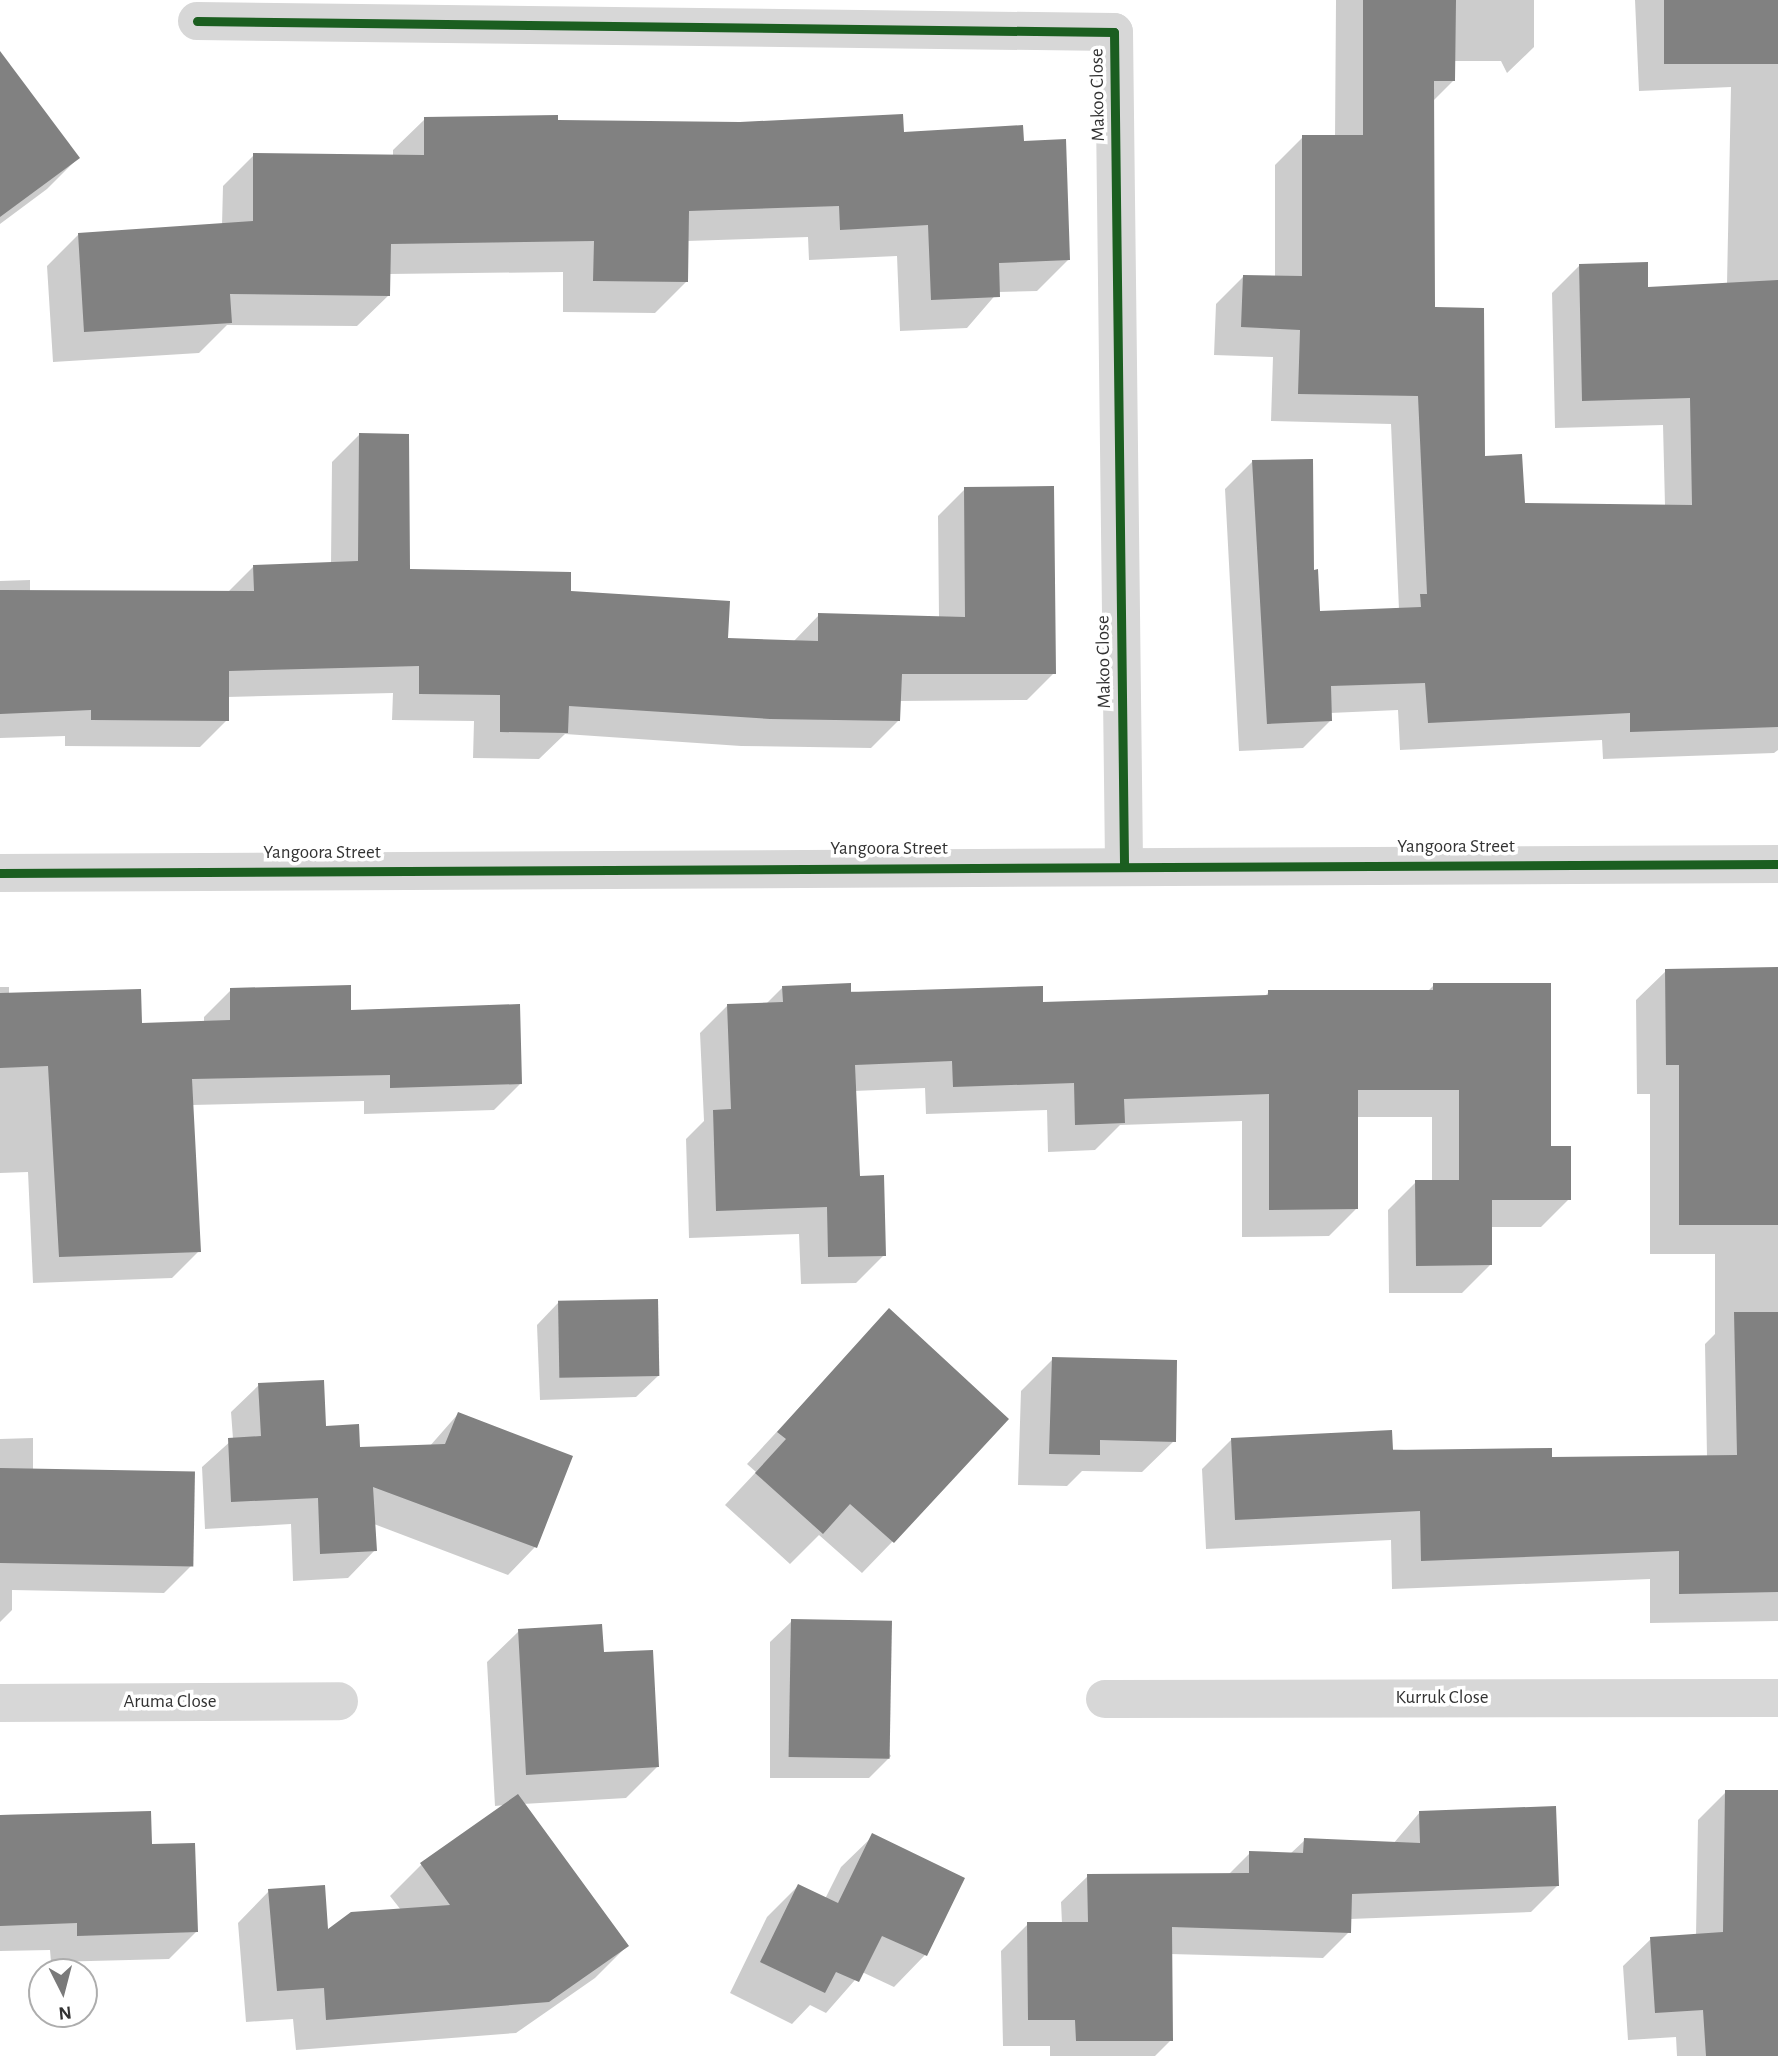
<!DOCTYPE html>
<html>
<head>
<meta charset="utf-8">
<style>
  body { margin:0 }
  #map { position:relative; width:1778px; height:2056px; overflow:hidden; background:#fff; font-family:"Alegreya Sans",sans-serif }
  div>[style] { position:absolute }
  [style*='--x'] { left:calc(var(--x)*1px); top:calc(var(--y)*1px); width:calc(var(--w)*1px); rotate:calc(var(--a)*1deg) }
  .shadow>* { inset:0; background:#0003 }
  .building>* { inset:0; background:#818181; transform-origin:0 0 }
  .minor>* { height:38px; margin:-19px; padding:0 19px; transform-origin:19px; border-radius:19px; background:#d7d7d7 }
  .cycleway>* { height:9px; margin:-4.5px; padding:0 4.5px; transform-origin:4.5px; border-radius:4.5px; background:#1b5e20 }
  span { translate:-50% -50%; white-space:nowrap; text-align:center; line-height:1.15; -webkit-text-stroke:7px #fff; paint-order:stroke }
  .street-label { font-size:19px; color:#333 }
  .north { position:absolute; left:28px; top:1958px; width:70px; height:70px; box-sizing:border-box; background:#fff; border:2px solid #adadad; border-radius:50%; rotate:174deg; font-size:19px; font-weight:700; line-height:28px; text-align:center; color:#333 }
  .north::after { content:''; display:block; margin:auto; width:24px; height:32px; background:#7a7a7a; clip-path:polygon(50% 0,100% 100%,50% 72%,0 100%) }
</style>
</head>
<body>
<div id="map">
  <div class="shadow">
    <div style="clip-path:polygon(1336px 0,1534px 0,1534px 47px,1507px 73px,1501px 61px,1454px 61px,1453px 81px,1433px 101px,1434px 309px,1483px 458px,1523px 505px,1665px 506px,1663px 425px,1555px 428px,1552px 293px,1580px 265px,1647px 289px,1727px 284px,1731px 87px,1639px 91px,1635px 0,1778px 0,1778px 750px,1774px 753px,1603px 759px,1602px 740px,1400px 750px,1398px 710px,1330px 713px,1331px 720px,1303px 748px,1239px 751px,1225px 489px,1253px 461px,1312px 571px,1318px 613px,1399px 610px,1391px 424px,1271px 421px,1273px 357px,1214px 355px,1216px 304px,1244px 276px,1275px 277px,1275px 165px,1303px 137px,1335px 137px)"></div>
    <div style="clip-path:polygon(0 54px,78px 158px,47px 189px,0 224px)"></div>
    <div style="clip-path:polygon(425px 119px,902px 134px,1022px 143px,1069px 259px,1037px 291px,998px 292px,967px 328px,900px 331px,897px 256px,809px 260px,808px 237px,687px 241px,687px 281px,655px 313px,563px 312px,563px 272px,389px 274px,389px 295px,357px 326px,227px 325px,199px 353px,53px 362px,47px 266px,79px 234px,222px 225px,223px 186px,254px 155px,393px 156px,393px 150px)"></div>
    <div style="clip-path:polygon(359px 435px,408px 570px,569px 593px,726px 639px,793px 642px,819px 615px,939px 618px,938px 516px,965px 489px,1054px 673px,1027px 700px,899px 701px,898px 721px,871px 748px,741px 746px,565px 734px,539px 759px,473px 758px,474px 721px,392px 720px,393px 693px,227px 697px,227px 720px,200px 747px,65px 746px,65px 736px,0 738px,0 581px,30px 580px,30px 592px,228px 592px,254px 566px,331px 564px,332px 462px)"></div>
    <div style="clip-path:polygon(1778px 969px,1778px 1621px,1650px 1623px,1650px 1579px,1392px 1589px,1391px 1540px,1206px 1549px,1202px 1469px,1232px 1439px,1550px 1459px,1707px 1457px,1705px 1344px,1715px 1334px,1715px 1254px,1650px 1254px,1650px 1094px,1637px 1094px,1636px 1000px,1666px 971px)"></div>
    <div style="clip-path:polygon(1434px 985px,1549px 1148px,1569px 1199px,1541px 1227px,1490px 1227px,1490px 1265px,1462px 1293px,1389px 1293px,1388px 1210px,1416px 1182px,1432px 1182px,1432px 1117px,1356px 1117px,1357px 1208px,1329px 1236px,1242px 1237px,1242px 1121px,1120px 1125px,1095px 1150px,1048px 1152px,1047px 1110px,926px 1114px,925px 1088px,854px 1091px,858px 1178px,884px 1255px,856px 1283px,801px 1284px,799px 1234px,689px 1238px,686px 1139px,704px 1121px,700px 1033px,728px 1005px,766px 1004px,783px 987px,1042px 1004px,1264px 997px,1269px 992px,1427px 992px)"></div>
    <div style="clip-path:polygon(0 987px,9px 987px,9px 994px,140px 1025px,204px 1023px,204px 1017px,231px 990px,349px 1011px,520px 1084px,494px 1110px,364px 1114px,364px 1101px,192px 1105px,199px 1251px,172px 1278px,33px 1283px,28px 1172px,0 1173px)"></div>
    <div style="clip-path:polygon(558px 1303px,658px 1376px,636px 1397px,540px 1400px,537px 1325px)"></div>
    <div style="clip-path:polygon(889px 1311px,893px 1541px,862px 1573px,819px 1535px,790px 1564px,725px 1505px,756px 1472px,747px 1464px)"></div>
    <div style="clip-path:polygon(1053px 1359px,1174px 1441px,1142px 1472px,1082px 1471px,1067px 1486px,1018px 1485px,1021px 1391px)"></div>
    <div style="clip-path:polygon(259px 1385px,358px 1449px,429px 1447px,458px 1414px,535px 1547px,508px 1575px,374px 1524px,375px 1550px,348px 1578px,293px 1581px,291px 1524px,205px 1529px,202px 1467px,233px 1439px,231px 1412px)"></div>
    <div style="clip-path:polygon(33px 1438px,33px 1471px,192px 1565px,164px 1593px,12px 1590px,12px 1610px,0 1622px,0 1439px)"></div>
    <div style="clip-path:polygon(792px 1621px,891px 1756px,869px 1778px,770px 1778px,770px 1642px)"></div>
    <div style="clip-path:polygon(519px 1631px,602px 1654px,657px 1767px,626px 1798px,523px 1804px,627px 1946px,595px 1978px,516px 2033px,296px 2050px,293px 2019px,246px 2022px,238px 1923px,269px 1891px,327px 1932px,401px 1910px,390px 1896px,422px 1864px,505px 1805px,495px 1806px,487px 1662px)"></div>
    <div style="clip-path:polygon(1726px 1792px,1778px 1792px,1778px 2056px,1677px 2056px,1676px 2037px,1628px 2040px,1623px 1966px,1651px 1939px,1696px 1935px,1698px 1820px)"></div>
    <div style="clip-path:polygon(149px 1812px,150px 1846px,196px 1932px,169px 1959px,51px 1962px,50px 1950px,0 1951px,0 1815px)"></div>
    <div style="clip-path:polygon(1420px 1812px,1557px 1886px,1531px 1912px,1350px 1919px,1349px 1932px,1323px 1958px,1170px 1954px,1171px 2040px,1155px 2056px,1050px 2056px,1050px 2046px,1003px 2046px,1001px 1951px,1028px 1924px,1062px 1924px,1061px 1902px,1088px 1876px,1228px 1875px,1250px 1853px,1290px 1854px,1305px 1840px,1393px 1844px)"></div>
    <div style="clip-path:polygon(873px 1836px,962px 1879px,925px 1955px,894px 1987px,862px 1972px,826px 2013px,810px 2005px,792px 2024px,730px 1993px,767px 1917px,798px 1886px,825px 1899px,841px 1867px)"></div>
  </div>
  <div class="building">
    <div style="clip-path:polygon(1363px 0,1456px 0,1455px 81px,1434px 81px,1435px 307px,1484px 308px,1485px 456px,1522px 454px,1525px 503px,1692px 505px,1690px 398px,1582px 401px,1579px 264px,1648px 262px,1648px 287px,1778px 280px,1778px 727px,1630px 732px,1630px 713px,1428px 723px,1425px 683px,1331px 686px,1332px 721px,1267px 724px,1252px 460px,1313px 459px,1314px 570px,1318px 569px,1320px 611px,1421px 607px,1420px 594px,1427px 594px,1418px 396px,1298px 394px,1300px 330px,1241px 327px,1243px 275px,1302px 276px,1302px 135px,1363px 135px)"></div>
    <div style="left:1664px;top:0;width:114px;height:64px"></div>
    <div style="clip-path:polygon(0 51px,80px 158px,0 217px)"></div>
    <div style="clip-path:polygon(903px 114px,904px 132px,1023px 125px,1024px 141px,1066px 139px,1070px 260px,999px 263px,1000px 297px,931px 300px,928px 225px,840px 230px,839px 206px,689px 211px,688px 282px,593px 281px,594px 241px,391px 244px,390px 296px,230px 294px,232px 323px,84px 332px,78px 233px,253px 221px,253px 153px,424px 155px,424px 117px,558px 115px,558px 120px,740px 122px)"></div>
    <div style="clip-path:polygon(359px 433px,409px 434px,410px 569px,571px 572px,571px 591px,730px 601px,728px 638px,818px 641px,818px 613px,965px 617px,964px 487px,1054px 486px,1056px 674px,902px 674px,900px 721px,770px 719px,569px 706px,568px 733px,500px 732px,500px 695px,419px 694px,419px 666px,229px 671px,229px 721px,91px 720px,91px 710px,0 714px,0 590px,254px 591px,253px 565px,358px 561px)"></div>
    <div style="clip-path:polygon(1778px 967px,1778px 1225px,1679px 1225px,1679px 1065px,1666px 1065px,1665px 969px)"></div>
    <div style="clip-path:polygon(851px 983px,851px 992px,1043px 986px,1043px 1002px,1268px 995px,1268px 990px,1433px 990px,1433px 983px,1551px 983px,1551px 1146px,1571px 1146px,1571px 1200px,1492px 1200px,1492px 1265px,1416px 1266px,1415px 1180px,1459px 1180px,1459px 1090px,1358px 1090px,1358px 1209px,1269px 1210px,1269px 1094px,1124px 1099px,1125px 1123px,1075px 1125px,1074px 1083px,953px 1087px,952px 1061px,855px 1065px,860px 1176px,884px 1175px,886px 1256px,828px 1257px,827px 1207px,716px 1211px,713px 1110px,731px 1109px,727px 1004px,783px 1002px,782px 986px)"></div>
    <div style="clip-path:polygon(351px 985px,351px 1010px,520px 1004px,522px 1084px,390px 1088px,390px 1075px,192px 1079px,201px 1252px,59px 1257px,48px 1066px,0 1068px,0 993px,141px 989px,142px 1023px,230px 1020px,230px 988px)"></div>
    <div style="left:658px;top:1299px;width:77px;height:100px;rotate:89deg"></div>
    <div style="clip-path:polygon(889px 1308px,1009px 1419px,894px 1543px,850px 1504px,823px 1534px,755px 1473px,786px 1439px,777px 1432px)"></div>
    <div style="clip-path:polygon(1734px 1312px,1778px 1312px,1778px 1592px,1679px 1594px,1679px 1551px,1421px 1561px,1420px 1511px,1235px 1520px,1231px 1438px,1392px 1430px,1393px 1450px,1552px 1448px,1552px 1457px,1737px 1455px)"></div>
    <div style="clip-path:polygon(1052px 1357px,1177px 1360px,1176px 1442px,1100px 1440px,1100px 1455px,1049px 1454px)"></div>
    <div style="clip-path:polygon(324px 1380px,326px 1426px,359px 1424px,360px 1447px,445px 1444px,458px 1412px,573px 1456px,537px 1548px,373px 1487px,377px 1551px,320px 1554px,318px 1498px,231px 1502px,228px 1438px,261px 1436px,258px 1383px)"></div>
    <div style="left:0;top:1468px;width:195px;height:95px;rotate:1deg"></div>
    <div style="left:791px;top:1619px;width:101px;height:138px;rotate:1deg"></div>
    <div style="clip-path:polygon(602px 1624px,604px 1652px,653px 1650px,659px 1767px,526px 1775px,518px 1629px)"></div>
    <div style="clip-path:polygon(1725px 1790px,1778px 1790px,1778px 2056px,1706px 2056px,1703px 2010px,1655px 2013px,1650px 1937px,1723px 1932px)"></div>
    <div style="clip-path:polygon(518px 1794px,629px 1946px,549px 2002px,326px 2020px,324px 1988px,277px 1991px,268px 1889px,325px 1885px,328px 1929px,351px 1912px,450px 1905px,420px 1863px)"></div>
    <div style="clip-path:polygon(1556px 1806px,1559px 1886px,1352px 1894px,1351px 1933px,1172px 1927px,1173px 2041px,1076px 2041px,1075px 2020px,1028px 2020px,1027px 1922px,1088px 1922px,1087px 1874px,1249px 1873px,1249px 1851px,1303px 1853px,1304px 1838px,1420px 1843px,1419px 1811px)"></div>
    <div style="clip-path:polygon(151px 1811px,152px 1844px,195px 1843px,198px 1932px,77px 1936px,77px 1923px,0 1926px,0 1815px)"></div>
    <div style="clip-path:polygon(872px 1833px,965px 1878px,927px 1956px,882px 1936px,859px 1982px,836px 1972px,825px 1993px,760px 1962px,798px 1884px,838px 1903px)"></div>
  </div>
  <div class="minor">
    <div style="--x:197;--y:21;--w:917;--a:0.69"></div>
    <div style="--x:1114;--y:32;--w:832;--a:89.31"></div>
    <div style="--x:0;--y:873;--w:1778;--a:-0.29"></div>
    <div style="--x:1105;--y:1699;--w:673;--a:-0.09"></div>
    <div style="--x:0;--y:1703;--w:339;--a:-0.3"></div>
  </div>
  <div class="cycleway">
    <div style="--x:197;--y:21;--w:917;--a:0.69"></div>
    <div style="--x:1114;--y:32;--w:832;--a:89.31"></div>
    <div style="--x:0;--y:873;--w:1778;--a:-0.29"></div>
  </div>
  <div class="street-label">
    <span style="left:1098px;top:95px;rotate:-91deg">Makoo Close</span>
    <span style="left:1104px;top:662px;rotate:-91deg">Makoo Close</span>
    <span style="left:1456px;top:847px">Yangoora Street</span>
    <span style="left:889px;top:849px">Yangoora Street</span>
    <span style="left:322px;top:853px">Yangoora Street</span>
    <span style="left:1442px;top:1698px">Kurruk Close</span>
    <span style="left:170px;top:1702px">Aruma Close</span>
  </div>
  <div class="north">N</div>
</div>
</body>
</html>
